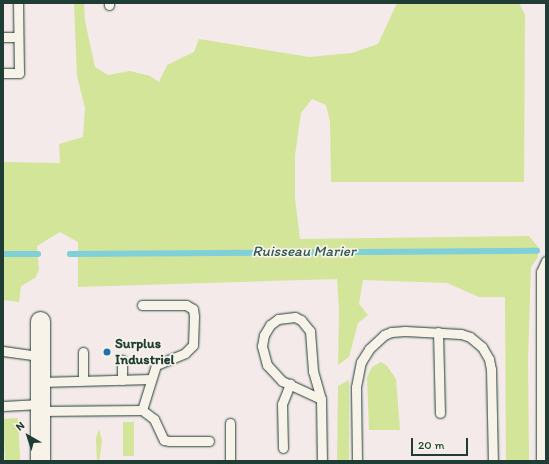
<!DOCTYPE html>
<html>
<head>
<meta charset="utf-8">
<style>
  body { margin:0 }
  #map { position:relative; width:549px; height:464px; overflow:hidden; background:#f4eaea; font-family:Itim,sans-serif }
  div>[style] { position:absolute }
  [style*='--x'] { left:calc(var(--x)*1px); top:calc(var(--y)*1px); width:calc(var(--w)*1px); rotate:calc(var(--a)*1deg) }
  .green>* { inset:0; background:#d2e599; transform-origin:0 0 }
  .stream>* { height:5.5px; margin:-2.75px; padding:0 2.75px; transform-origin:2.75px; border-radius:2.75px; background:#7fd0d9 }
  .roads { filter:drop-shadow(0 0 1px #1f3d34) drop-shadow(0 0 1px #1f3d34) }
  .lane>* { height:9px; margin:-4.5px; padding:0 4.5px; transform-origin:4.5px; border-radius:4.5px; background:#f7f3e8 }
  .street>* { height:19px; margin:-9.5px; padding:0 9.5px; transform-origin:9.5px; border-radius:9.5px; background:#f7f3e8 }
  .dots>* { width:11px; height:11px; translate:-50% -50%; box-sizing:border-box; border:2px solid #f7f3e8; border-radius:50% }
  span { translate:-50% -50%; white-space:nowrap; text-align:center; line-height:1.15; -webkit-text-stroke:3.5px #f7f3e8; paint-order:stroke }
  .poi-label { font-size:14px; color:#1f3d34; font-weight:700 }
  .left { translate:0 -50%; text-align:left }
  .water-label { font-size:15px; color:#325a55; font-style:italic }
  .frame { position:absolute; inset:0; border:4px solid #1f3d34; pointer-events:none }
  .north { position:absolute; left:8px; top:416px; width:40px; height:40px; -webkit-text-stroke:3px #f7f3e8; paint-order:stroke; rotate:321deg; font-size:11px; font-weight:700; line-height:16px; text-align:center; color:#1f3d34 }
  .north::after { content:''; display:block; margin:auto; width:14px; height:18px; background:#1f3d34; clip-path:polygon(50% 0,100% 100%,50% 72%,0 100%) }
  .scale { position:absolute; left:411px; top:438px; width:57px; height:18px; box-sizing:border-box; border:2px solid #1f3d34; border-top:0; padding-left:5px; font-size:12px; line-height:14px; white-space:nowrap; color:#1f3d34; -webkit-text-stroke:3px #f7f3e8; paint-order:stroke }
</style>
</head>
<body>
<div id="map">
  <div class="green">
    <div style="clip-path:polygon(74px 3px,84px 3px,85px 21px,95px 67px,108px 75px,130px 71px,150px 76px,159px 82px,167px 65px,194px 52px,199px 39px,309px 57px,352px 53px,378px 44px,397px 3px,519px 3px,525px 15px,524px 182px,331px 182px,330px 122px,326px 105px,312px 99px,301px 113px,295px 155px,295px 198px,300px 239px,529px 236px,538px 247px,538px 257px,531px 267px,528px 358px,529px 461px,506px 461px,505px 297px,479px 297px,447px 283px,363px 280px,359px 304px,368px 315px,358px 323px,349px 357px,338px 365px,339px 310px,337px 279px,78px 287px,78px 242px,60px 232px,37px 246px,39px 270px,35px 278px,21px 286px,19px 302px,3px 300px,3px 162px,60px 163px,59px 144px,83px 137px,85px 108px,77px 76px)"></div>
    <div style="clip-path:polygon(381px 362px,387px 366px,396px 379px,400px 430px,369px 430px,367px 377px,372px 367px)"></div>
    <div style="clip-path:polygon(349px 380px,349px 461px,337px 461px,338px 386px)"></div>
    <div style="left:18px;top:418px;width:43px;height:15px;rotate:87deg"></div>
    <div style="left:123px;top:422px;width:11px;height:34px"></div>
    <div style="clip-path:polygon(99px 429px,102px 440px,100px 456px,99px 461px,97px 461px,96px 438px)"></div>
  </div>
  <div class="stream">
    <div style="--x:3;--y:254;--w:35;--a:0"></div>
    <div style="--x:70;--y:254;--w:467;--a:-0.4"></div>
  </div>
  <div class="roads">
    <div class="lane">
      <div style="--x:109;--y:3;--w:2;--a:90"></div>
      <div style="--x:3;--y:37;--w:15;--a:0"></div>
      <div style="--x:3;--y:73;--w:16;--a:0"></div>
      <div style="--x:19;--y:73;--w:70;--a:-90.8"></div>
      <div style="--x:438;--y:332;--w:81;--a:88.6"></div>
      <div style="--x:3;--y:351;--w:37;--a:8"></div>
      <div style="--x:83;--y:352;--w:28;--a:90"></div>
      <div style="--x:122;--y:360;--w:20;--a:90"></div>
      <div style="--x:40;--y:382;--w:111;--a:-1.5"></div>
      <div style="--x:321;--y:399;--w:43;--a:-155.2"></div>
      <div style="--x:282;--y:381;--w:22;--a:-133"></div>
      <div style="--x:267;--y:365;--w:20;--a:-105"></div>
      <div style="--x:262;--y:346;--w:11;--a:-80"></div>
      <div style="--x:264;--y:335;--w:12;--a:-59"></div>
      <div style="--x:270;--y:325;--w:10;--a:-37"></div>
      <div style="--x:278;--y:319;--w:17;--a:-7"></div>
      <div style="--x:295;--y:317;--w:7;--a:27"></div>
      <div style="--x:301;--y:320;--w:14;--a:51"></div>
      <div style="--x:310;--y:331;--w:40;--a:85.7"></div>
      <div style="--x:313;--y:371;--w:29;--a:74"></div>
      <div style="--x:321;--y:399;--w:62;--a:89.1"></div>
      <div style="--x:3;--y:406;--w:37;--a:-3"></div>
      <div style="--x:142;--y:410;--w:47;--a:-72.7"></div>
      <div style="--x:156;--y:365;--w:31;--a:-22"></div>
      <div style="--x:185;--y:353;--w:11;--a:-45"></div>
      <div style="--x:193;--y:345;--w:29;--a:-88"></div>
      <div style="--x:194;--y:316;--w:7;--a:-98"></div>
      <div style="--x:193;--y:309;--w:8;--a:-150"></div>
      <div style="--x:186;--y:305;--w:44;--a:180"></div>
      <div style="--x:40;--y:411;--w:102;--a:-0.6"></div>
      <div style="--x:142;--y:410;--w:15;--a:37"></div>
      <div style="--x:154;--y:419;--w:23;--a:65"></div>
      <div style="--x:164;--y:440;--w:5;--a:11"></div>
      <div style="--x:169;--y:441;--w:40;--a:0"></div>
      <div style="--x:283;--y:448;--w:44;--a:-91.3"></div>
      <div style="--x:282;--y:404;--w:22;--a:-68"></div>
      <div style="--x:230;--y:461;--w:38;--a:-90"></div>
      <div style="--x:357;--y:461;--w:74;--a:-90.8"></div>
      <div style="--x:356;--y:387;--w:25;--a:-79"></div>
      <div style="--x:361;--y:362;--w:15;--a:-58"></div>
      <div style="--x:369;--y:349;--w:21;--a:-43"></div>
      <div style="--x:384;--y:335;--w:8;--a:-23"></div>
      <div style="--x:391;--y:332;--w:14;--a:-4"></div>
      <div style="--x:405;--y:331;--w:56;--a:3.1"></div>
      <div style="--x:461;--y:334;--w:9;--a:18"></div>
      <div style="--x:470;--y:337;--w:16;--a:40"></div>
      <div style="--x:482;--y:347;--w:14;--a:60"></div>
      <div style="--x:489;--y:359;--w:10;--a:79"></div>
      <div style="--x:491;--y:369;--w:92;--a:88.8"></div>
      <div style="--x:541;--y:461;--w:189;--a:-90"></div>
      <div style="--x:541;--y:272;--w:12;--a:-66"></div>
    </div>
    <div class="street">
      <div style="--x:40;--y:321;--w:140;--a:90"></div>
    </div>
  </div>
  <div class="dots">
    <div style="left:107px;top:352px;background:#1f6fb2"></div>
  </div>
  <div class="poi-label">
    <span class="left" style="left:115px;top:352px">Surplus<br>Industriel</span>
  </div>
  <div class="water-label">
    <span style="left:304px;top:252px">Ruisseau Marier</span>
  </div>
  <div class="frame"></div>
  <div class="north">N</div>
  <div class="scale">20 m</div>
</div>
</body>
</html>
